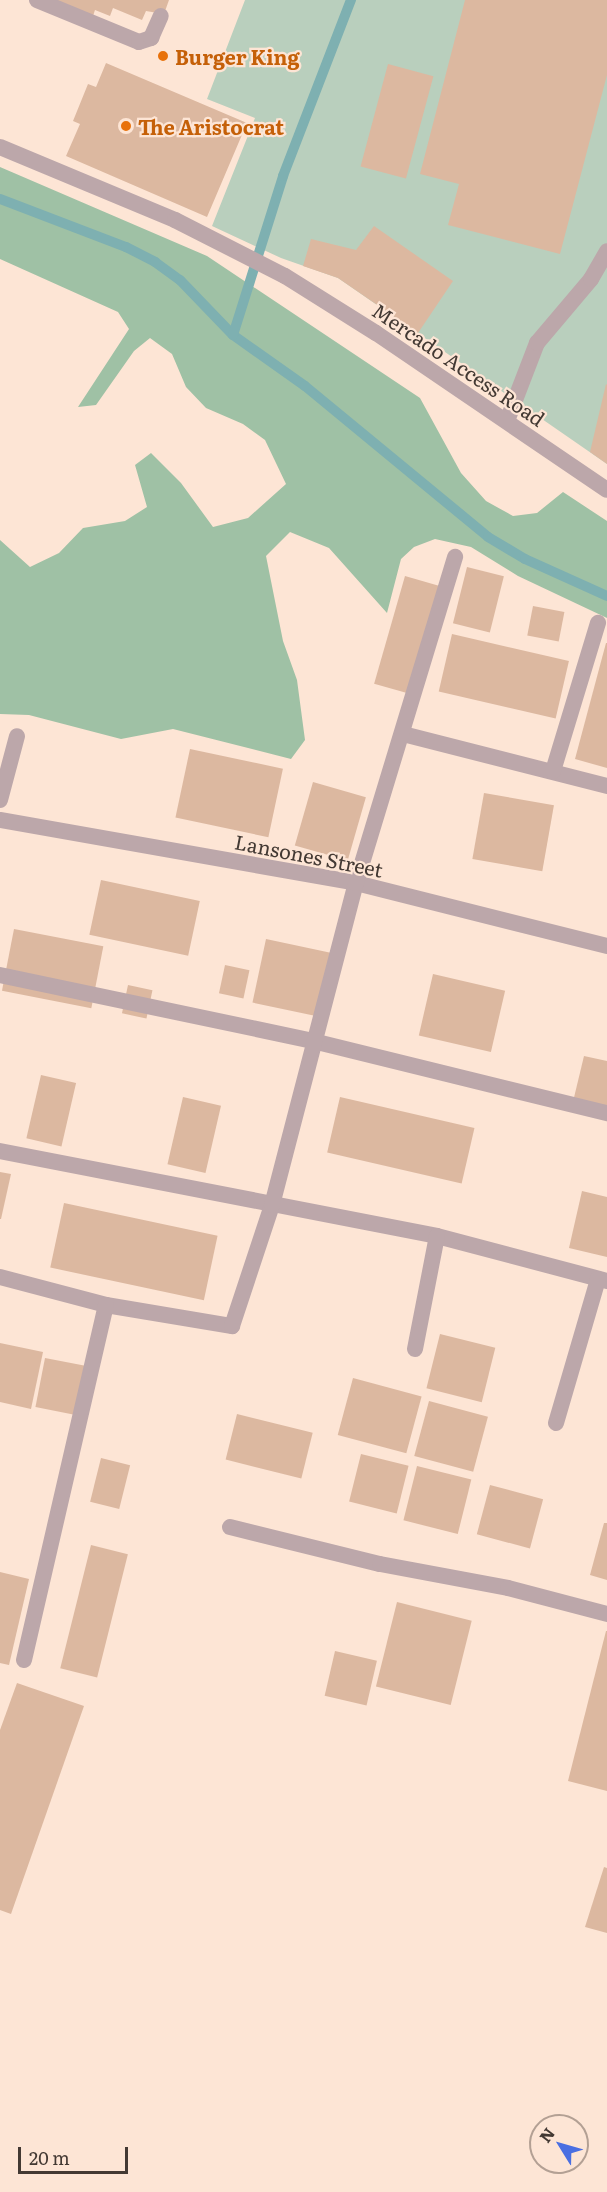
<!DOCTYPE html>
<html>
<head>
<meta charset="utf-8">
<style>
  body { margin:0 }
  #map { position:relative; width:607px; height:2192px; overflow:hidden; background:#fde5d5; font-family:Literata,serif }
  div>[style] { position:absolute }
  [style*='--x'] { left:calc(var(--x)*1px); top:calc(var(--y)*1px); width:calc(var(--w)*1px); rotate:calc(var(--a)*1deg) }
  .green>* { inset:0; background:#b9cfbd }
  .forest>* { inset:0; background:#9fc1a5 }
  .stream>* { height:10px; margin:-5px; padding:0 5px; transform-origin:5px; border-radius:5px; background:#7eb0b1 }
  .building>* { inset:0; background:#dcb8a0; transform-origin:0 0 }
  .service>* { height:16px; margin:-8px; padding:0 8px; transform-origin:8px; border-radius:8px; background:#bca7aa }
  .minor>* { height:16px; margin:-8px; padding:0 8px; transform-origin:8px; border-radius:8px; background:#bca7aa }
  .dots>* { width:16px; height:16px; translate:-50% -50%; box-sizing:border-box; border:3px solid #fde5d5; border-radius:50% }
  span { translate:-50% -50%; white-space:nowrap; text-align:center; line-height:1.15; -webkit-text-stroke:4.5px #fde5d5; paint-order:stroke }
  .food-label { font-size:20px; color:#c56008; font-weight:700 }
  .left { translate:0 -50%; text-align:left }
  .street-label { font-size:20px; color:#433933 }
  .north { position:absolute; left:529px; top:2114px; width:60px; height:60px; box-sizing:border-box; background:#fde5d5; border:2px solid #b3a094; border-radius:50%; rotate:307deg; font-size:16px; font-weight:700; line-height:24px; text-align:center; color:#433933 }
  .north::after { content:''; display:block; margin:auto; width:21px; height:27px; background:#4a6fe2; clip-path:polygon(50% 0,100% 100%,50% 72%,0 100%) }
  .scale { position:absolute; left:18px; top:2147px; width:110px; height:27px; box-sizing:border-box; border:3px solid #433933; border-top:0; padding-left:8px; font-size:18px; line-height:21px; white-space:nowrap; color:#433933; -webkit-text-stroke:4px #fde5d5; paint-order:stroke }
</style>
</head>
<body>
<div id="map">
  <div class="green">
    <div style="clip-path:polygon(245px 0,607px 0,607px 464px,338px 278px,281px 258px,212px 226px,255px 118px,207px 99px)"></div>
  </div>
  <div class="forest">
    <div style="clip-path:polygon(0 167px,207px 256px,420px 398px,461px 473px,486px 501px,513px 516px,537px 513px,563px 492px,607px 521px,607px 618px,518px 576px,471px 547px,435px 539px,414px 547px,401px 559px,387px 613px,329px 548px,290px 532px,266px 556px,283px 641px,297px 680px,305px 740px,291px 759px,173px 729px,121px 739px,29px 715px,0 714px,0 540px,30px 567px,59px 553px,83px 528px,125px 521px,147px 507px,135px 465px,151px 453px,181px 483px,213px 527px,248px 518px,286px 484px,265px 440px,243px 424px,206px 408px,186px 387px,172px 354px,150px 338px,134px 351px,96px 405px,78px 407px,129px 329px,118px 312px,0 259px)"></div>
  </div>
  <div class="stream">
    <div style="--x:0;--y:199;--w:135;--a:20.9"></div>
    <div style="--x:126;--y:247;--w:33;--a:27"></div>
    <div style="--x:155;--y:262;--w:31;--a:36"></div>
    <div style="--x:180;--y:280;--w:76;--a:46.1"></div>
    <div style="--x:233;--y:335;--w:88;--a:35.3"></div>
    <div style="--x:305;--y:386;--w:237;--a:39.5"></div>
    <div style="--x:488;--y:537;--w:43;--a:30.7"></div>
    <div style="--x:525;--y:559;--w:90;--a:24.3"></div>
    <div style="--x:233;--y:335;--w:167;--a:-72.5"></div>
    <div style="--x:283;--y:176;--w:189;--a:-68.9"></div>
  </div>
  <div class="building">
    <div style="clip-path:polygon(55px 0,169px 0,164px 14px,146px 11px,142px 20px,113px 8px,110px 16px,95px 10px,93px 16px)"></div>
    <div style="clip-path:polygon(465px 0,607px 0,607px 75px,560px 254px,448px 225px,459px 184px,420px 174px)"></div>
    <div style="clip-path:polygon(106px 63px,247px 123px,207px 217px,66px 156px,80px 124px,73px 121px,88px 84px,96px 87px)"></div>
    <div style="left:388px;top:64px;width:47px;height:106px;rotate:15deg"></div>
    <div style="clip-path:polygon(374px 226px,453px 281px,418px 333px,338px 278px,303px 266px,311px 239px,356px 250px)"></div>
    <div style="clip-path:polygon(606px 384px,607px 385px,607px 464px,590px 452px)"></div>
    <div style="left:467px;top:567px;width:38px;height:58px;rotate:14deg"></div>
    <div style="left:405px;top:576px;width:36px;height:112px;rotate:16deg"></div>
    <div style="left:533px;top:606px;width:32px;height:30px;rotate:11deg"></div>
    <div style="left:452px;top:634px;width:120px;height:59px;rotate:13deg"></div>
    <div style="clip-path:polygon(606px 643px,607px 643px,607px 768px,575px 759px)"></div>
    <div style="left:190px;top:749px;width:95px;height:70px;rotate:12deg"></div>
    <div style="left:313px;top:782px;width:55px;height:66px;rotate:16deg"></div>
    <div style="left:484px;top:793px;width:71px;height:67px;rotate:10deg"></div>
    <div style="left:101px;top:880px;width:101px;height:56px;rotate:12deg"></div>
    <div style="left:14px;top:929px;width:91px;height:63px;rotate:11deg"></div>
    <div style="left:266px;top:939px;width:66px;height:65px;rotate:12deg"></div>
    <div style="left:225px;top:965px;width:25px;height:29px;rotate:12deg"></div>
    <div style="left:433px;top:974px;width:74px;height:63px;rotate:13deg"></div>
    <div style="left:128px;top:985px;width:25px;height:29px;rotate:12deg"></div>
    <div style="clip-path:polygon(584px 1056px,607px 1061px,607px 1118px,571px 1110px)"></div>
    <div style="left:41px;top:1075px;width:36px;height:65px;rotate:13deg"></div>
    <div style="left:183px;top:1097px;width:39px;height:69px;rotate:13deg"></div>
    <div style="left:340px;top:1097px;width:138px;height:57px;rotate:13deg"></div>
    <div style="clip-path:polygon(0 1172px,11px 1174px,1px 1219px,0 1219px)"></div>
    <div style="clip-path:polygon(582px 1191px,607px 1197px,607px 1257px,569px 1248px)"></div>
    <div style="left:64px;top:1203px;width:157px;height:66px;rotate:12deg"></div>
    <div style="left:440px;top:1334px;width:57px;height:56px;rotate:14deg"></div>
    <div style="clip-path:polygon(0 1343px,43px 1352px,31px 1409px,0 1402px)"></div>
    <div style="left:45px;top:1358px;width:41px;height:50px;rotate:11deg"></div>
    <div style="left:353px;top:1378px;width:71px;height:59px;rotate:15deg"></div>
    <div style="left:429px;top:1401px;width:61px;height:57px;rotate:15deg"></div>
    <div style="left:237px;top:1414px;width:78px;height:47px;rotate:14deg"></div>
    <div style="left:361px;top:1454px;width:49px;height:49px;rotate:14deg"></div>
    <div style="left:101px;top:1458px;width:30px;height:45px;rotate:14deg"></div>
    <div style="left:417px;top:1466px;width:56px;height:56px;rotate:14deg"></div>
    <div style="left:490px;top:1485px;width:55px;height:51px;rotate:15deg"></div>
    <div style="clip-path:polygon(604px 1523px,607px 1523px,607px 1580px,590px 1575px)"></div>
    <div style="left:91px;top:1545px;width:38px;height:127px;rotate:14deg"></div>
    <div style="clip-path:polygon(0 1572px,29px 1579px,9px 1665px,0 1663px)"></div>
    <div style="left:397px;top:1602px;width:77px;height:87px;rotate:14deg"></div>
    <div style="clip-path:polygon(606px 1631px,607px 1631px,607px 1791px,568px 1781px)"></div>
    <div style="left:335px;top:1651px;width:43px;height:46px;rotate:13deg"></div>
    <div style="clip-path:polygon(17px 1683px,84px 1706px,11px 1914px,0 1910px,0 1730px)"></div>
    <div style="clip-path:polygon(604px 1867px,607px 1868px,607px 1933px,585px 1927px)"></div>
  </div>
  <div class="service">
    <div style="--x:37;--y:0;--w:110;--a:22.4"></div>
    <div style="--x:139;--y:42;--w:13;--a:-18"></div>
    <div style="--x:151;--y:38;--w:24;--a:-66"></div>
    <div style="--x:507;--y:421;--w:84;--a:-69"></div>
    <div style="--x:537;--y:343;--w:84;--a:-49.8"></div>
    <div style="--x:591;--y:279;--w:32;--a:-60"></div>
  </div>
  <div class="minor">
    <div style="--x:0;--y:147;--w:190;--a:22.6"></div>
    <div style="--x:175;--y:220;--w:123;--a:27"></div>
    <div style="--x:285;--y:276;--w:107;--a:32.1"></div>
    <div style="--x:376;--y:333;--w:279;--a:34.2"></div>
    <div style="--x:403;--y:734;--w:211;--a:14.3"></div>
    <div style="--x:553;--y:771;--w:155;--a:-73.1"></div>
    <div style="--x:0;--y:800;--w:66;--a:-75.1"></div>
    <div style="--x:0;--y:820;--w:362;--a:10"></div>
    <div style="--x:356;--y:883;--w:259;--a:14.1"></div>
    <div style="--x:0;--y:975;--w:324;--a:11.9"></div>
    <div style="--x:317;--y:1042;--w:299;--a:13.8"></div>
    <div style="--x:0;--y:1151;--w:445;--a:11"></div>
    <div style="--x:437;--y:1236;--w:176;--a:14.8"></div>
    <div style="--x:0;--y:1277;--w:110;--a:14.8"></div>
    <div style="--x:106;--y:1305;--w:128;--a:9.5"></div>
    <div style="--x:232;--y:1326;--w:127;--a:-71.7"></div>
    <div style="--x:272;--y:1205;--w:333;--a:-75.4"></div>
    <div style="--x:356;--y:883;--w:341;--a:-73.1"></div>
    <div style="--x:415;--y:1349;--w:115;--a:-79"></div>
    <div style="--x:556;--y:1423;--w:150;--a:-73.7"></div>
    <div style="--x:230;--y:1527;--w:154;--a:13.9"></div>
    <div style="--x:380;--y:1564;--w:130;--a:10.6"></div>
    <div style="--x:508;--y:1588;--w:102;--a:14.7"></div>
    <div style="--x:24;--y:1660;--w:364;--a:-77"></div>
  </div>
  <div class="dots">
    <div style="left:163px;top:56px;background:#e8710a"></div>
    <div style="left:126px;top:126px;background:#e8710a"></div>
  </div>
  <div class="food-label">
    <span class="left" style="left:175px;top:56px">Burger King</span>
    <span class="left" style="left:138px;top:126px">The Aristocrat</span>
  </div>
  <div class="street-label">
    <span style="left:459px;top:364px;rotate:34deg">Mercado Access Road</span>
    <span style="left:309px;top:855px;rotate:11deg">Lansones Street</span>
  </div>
  <div class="north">N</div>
  <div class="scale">20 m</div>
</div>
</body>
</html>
